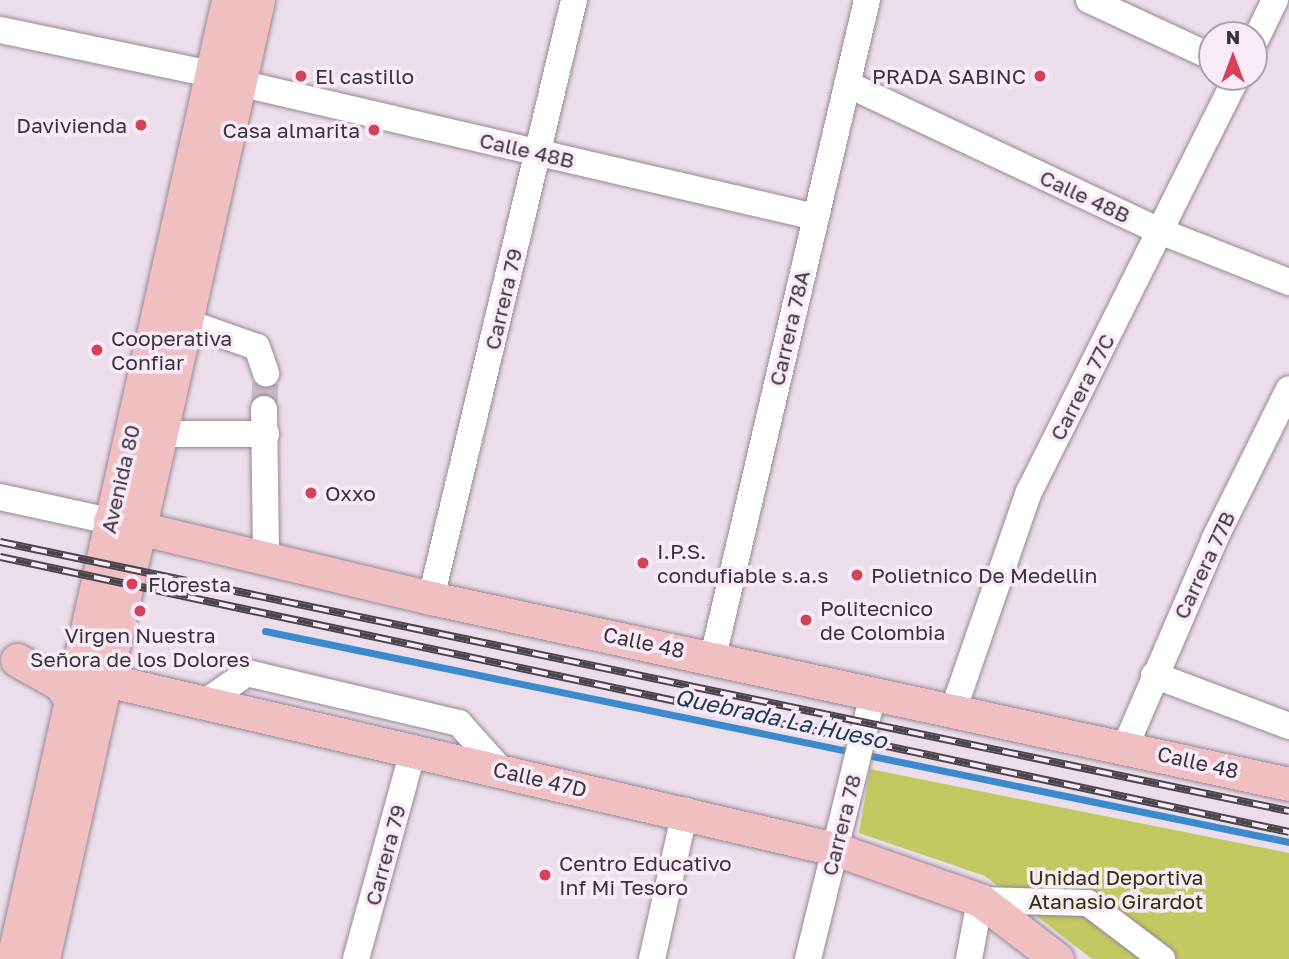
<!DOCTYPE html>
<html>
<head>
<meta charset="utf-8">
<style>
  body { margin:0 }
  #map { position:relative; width:1289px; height:959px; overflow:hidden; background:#ecddea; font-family:"Golos Text",sans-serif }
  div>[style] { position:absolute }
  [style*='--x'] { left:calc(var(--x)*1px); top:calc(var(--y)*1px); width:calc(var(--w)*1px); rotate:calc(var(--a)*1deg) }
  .green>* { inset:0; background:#c3c961 }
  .stream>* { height:7px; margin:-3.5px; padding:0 3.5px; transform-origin:3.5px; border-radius:3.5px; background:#3b8ace }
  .minor-tunnel>* { height:26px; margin-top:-13px; transform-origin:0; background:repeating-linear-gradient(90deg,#c8bbc7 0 26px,transparent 0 39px) }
  .roads { filter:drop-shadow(0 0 2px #958894) drop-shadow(0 0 2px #958894) }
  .minor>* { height:26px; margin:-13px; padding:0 13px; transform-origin:13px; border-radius:13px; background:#fff }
  .major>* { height:33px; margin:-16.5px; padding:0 16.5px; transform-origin:16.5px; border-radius:16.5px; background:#f0bfc2 }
  .rail>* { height:8px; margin-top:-4px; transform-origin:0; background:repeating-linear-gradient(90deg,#f9eaf8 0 16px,#4b454b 0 32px); box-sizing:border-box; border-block:2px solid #4b454b }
  .dots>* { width:19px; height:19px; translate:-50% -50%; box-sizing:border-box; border:4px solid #f9eaf8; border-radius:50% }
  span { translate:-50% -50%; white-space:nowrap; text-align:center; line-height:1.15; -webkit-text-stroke:7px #f9eaf8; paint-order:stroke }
  .poi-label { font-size:21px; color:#393439 }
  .left { translate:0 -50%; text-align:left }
  .right { translate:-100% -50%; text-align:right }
  .street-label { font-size:21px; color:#393439 }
  .park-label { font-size:21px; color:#2f3204 }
  .water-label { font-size:23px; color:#193a56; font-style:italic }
  .north { position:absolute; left:1198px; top:21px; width:70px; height:70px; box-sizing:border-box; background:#f9eaf8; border:2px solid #aca1ac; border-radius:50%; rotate:0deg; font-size:19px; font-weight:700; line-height:28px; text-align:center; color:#393439 }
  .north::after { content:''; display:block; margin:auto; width:24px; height:32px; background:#d44358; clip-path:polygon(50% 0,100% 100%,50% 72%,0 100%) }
</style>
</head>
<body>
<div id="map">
  <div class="green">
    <div style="clip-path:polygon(870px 769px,1289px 853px,1289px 959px,1092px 959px,985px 876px,859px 833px)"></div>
  </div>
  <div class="stream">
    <div style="--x:265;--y:631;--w:1046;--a:11.64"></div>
  </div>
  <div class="minor-tunnel">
    <div style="--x:264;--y:409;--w:36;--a:-87"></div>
  </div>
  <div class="roads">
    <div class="minor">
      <div style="--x:1089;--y:0;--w:136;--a:24.9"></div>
      <div style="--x:0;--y:30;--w:216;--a:11.8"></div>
      <div style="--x:1254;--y:43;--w:48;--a:-64"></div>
      <div style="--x:239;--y:83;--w:591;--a:13.1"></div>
      <div style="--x:847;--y:84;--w:343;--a:25.2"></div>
      <div style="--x:1157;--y:230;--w:142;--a:21.5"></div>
      <div style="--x:186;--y:322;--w:75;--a:19.4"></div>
      <div style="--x:257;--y:347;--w:28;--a:71"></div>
      <div style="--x:264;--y:409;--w:149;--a:89.2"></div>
      <div style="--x:162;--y:434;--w:104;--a:0"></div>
      <div style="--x:0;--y:497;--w:113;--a:12.3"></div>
      <div style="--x:431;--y:598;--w:615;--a:-76.55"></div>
      <div style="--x:713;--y:657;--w:675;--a:-76.81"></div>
      <div style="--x:1154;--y:675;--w:144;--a:20.7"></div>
      <div style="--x:204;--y:703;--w:52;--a:-34.9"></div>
      <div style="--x:247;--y:673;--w:218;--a:13.3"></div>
      <div style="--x:459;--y:723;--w:63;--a:48.2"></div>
      <div style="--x:954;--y:708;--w:229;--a:-70.9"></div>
      <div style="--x:1029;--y:492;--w:464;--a:-63.4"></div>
      <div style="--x:1126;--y:745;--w:225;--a:-66.7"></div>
      <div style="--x:1215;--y:538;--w:166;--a:-63.6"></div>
      <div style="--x:356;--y:959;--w:216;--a:-74.7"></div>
      <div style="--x:652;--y:959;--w:152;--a:-77.4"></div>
      <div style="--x:808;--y:959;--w:276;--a:-76.2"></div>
      <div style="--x:969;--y:959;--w:60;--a:-79.4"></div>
      <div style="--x:980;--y:900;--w:108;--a:1.6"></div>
      <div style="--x:1088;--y:903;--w:93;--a:37.1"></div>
    </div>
    <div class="major">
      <div style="--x:110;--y:521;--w:330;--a:13.5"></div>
      <div style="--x:431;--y:598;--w:878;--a:12.23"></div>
      <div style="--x:17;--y:660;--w:49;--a:29.2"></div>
      <div style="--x:60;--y:684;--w:18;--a:56"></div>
      <div style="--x:76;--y:673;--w:779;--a:13.06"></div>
      <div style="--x:835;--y:849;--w:154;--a:19.4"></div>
      <div style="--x:980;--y:900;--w:97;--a:37.5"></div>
      <div style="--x:13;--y:959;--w:983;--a:-77.36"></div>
      <div style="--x:43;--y:959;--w:983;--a:-77.36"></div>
    </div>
  </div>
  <div class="rail">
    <div style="--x:0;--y:542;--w:1317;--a:11.79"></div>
    <div style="--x:0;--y:557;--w:1318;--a:12.04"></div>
  </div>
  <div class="dots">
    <div style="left:301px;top:76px;background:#d44358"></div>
    <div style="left:1040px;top:76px;background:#d44358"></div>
    <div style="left:141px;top:125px;background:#d44358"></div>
    <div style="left:374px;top:130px;background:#d44358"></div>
    <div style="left:97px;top:350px;background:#d44358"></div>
    <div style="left:311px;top:493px;background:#d44358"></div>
    <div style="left:643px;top:563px;background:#d44358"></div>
    <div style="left:857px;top:575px;background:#d44358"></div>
    <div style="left:132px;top:584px;background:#d44358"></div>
    <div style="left:140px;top:611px;background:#d44358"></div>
    <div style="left:806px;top:620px;background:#d44358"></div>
    <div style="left:545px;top:875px;background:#d44358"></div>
  </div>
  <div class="poi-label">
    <span class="left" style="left:315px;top:76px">El castillo</span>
    <span class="right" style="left:1026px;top:76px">PRADA SABINC</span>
    <span class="right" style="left:127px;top:125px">Davivienda</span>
    <span class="right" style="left:360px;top:130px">Casa almarita</span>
    <span class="left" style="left:111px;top:350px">Cooperativa<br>Confiar</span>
    <span class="left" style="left:325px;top:493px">Oxxo</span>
    <span class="left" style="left:657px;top:563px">I.P.S.<br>condufiable s.a.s</span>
    <span class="left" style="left:871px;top:575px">Polietnico De Medellin</span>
    <span class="left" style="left:148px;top:584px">Floresta</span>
    <span class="left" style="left:820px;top:620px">Politecnico<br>de Colombia</span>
    <span style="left:140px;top:647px">Virgen Nuestra<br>Señora de los Dolores</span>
    <span class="left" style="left:559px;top:875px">Centro Educativo<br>Inf Mi Tesoro</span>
  </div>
  <div class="street-label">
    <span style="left:527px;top:150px;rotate:13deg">Calle 48B</span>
    <span style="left:1085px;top:196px;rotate:25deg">Calle 48B</span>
    <span style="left:503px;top:299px;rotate:-77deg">Carrera 79</span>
    <span style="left:789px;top:328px;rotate:-77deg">Carrera 78A</span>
    <span style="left:1082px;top:387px;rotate:-63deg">Carrera 77C</span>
    <span style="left:120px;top:479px;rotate:-77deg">Avenida 80</span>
    <span style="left:1204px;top:565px;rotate:-65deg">Carrera 77B</span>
    <span style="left:644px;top:642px;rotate:12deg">Calle 48</span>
    <span style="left:1198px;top:762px;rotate:13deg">Calle 48</span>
    <span style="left:540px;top:779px;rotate:13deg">Calle 47D</span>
    <span style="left:841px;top:825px;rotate:-76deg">Carrera 78</span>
    <span style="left:385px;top:855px;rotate:-75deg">Carrera 79</span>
  </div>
  <div class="park-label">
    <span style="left:1116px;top:889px">Unidad Deportiva<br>Atanasio Girardot</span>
  </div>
  <div class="water-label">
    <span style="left:781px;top:718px;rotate:12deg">Quebrada La Hueso</span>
  </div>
  <div class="north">N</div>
</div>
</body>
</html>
